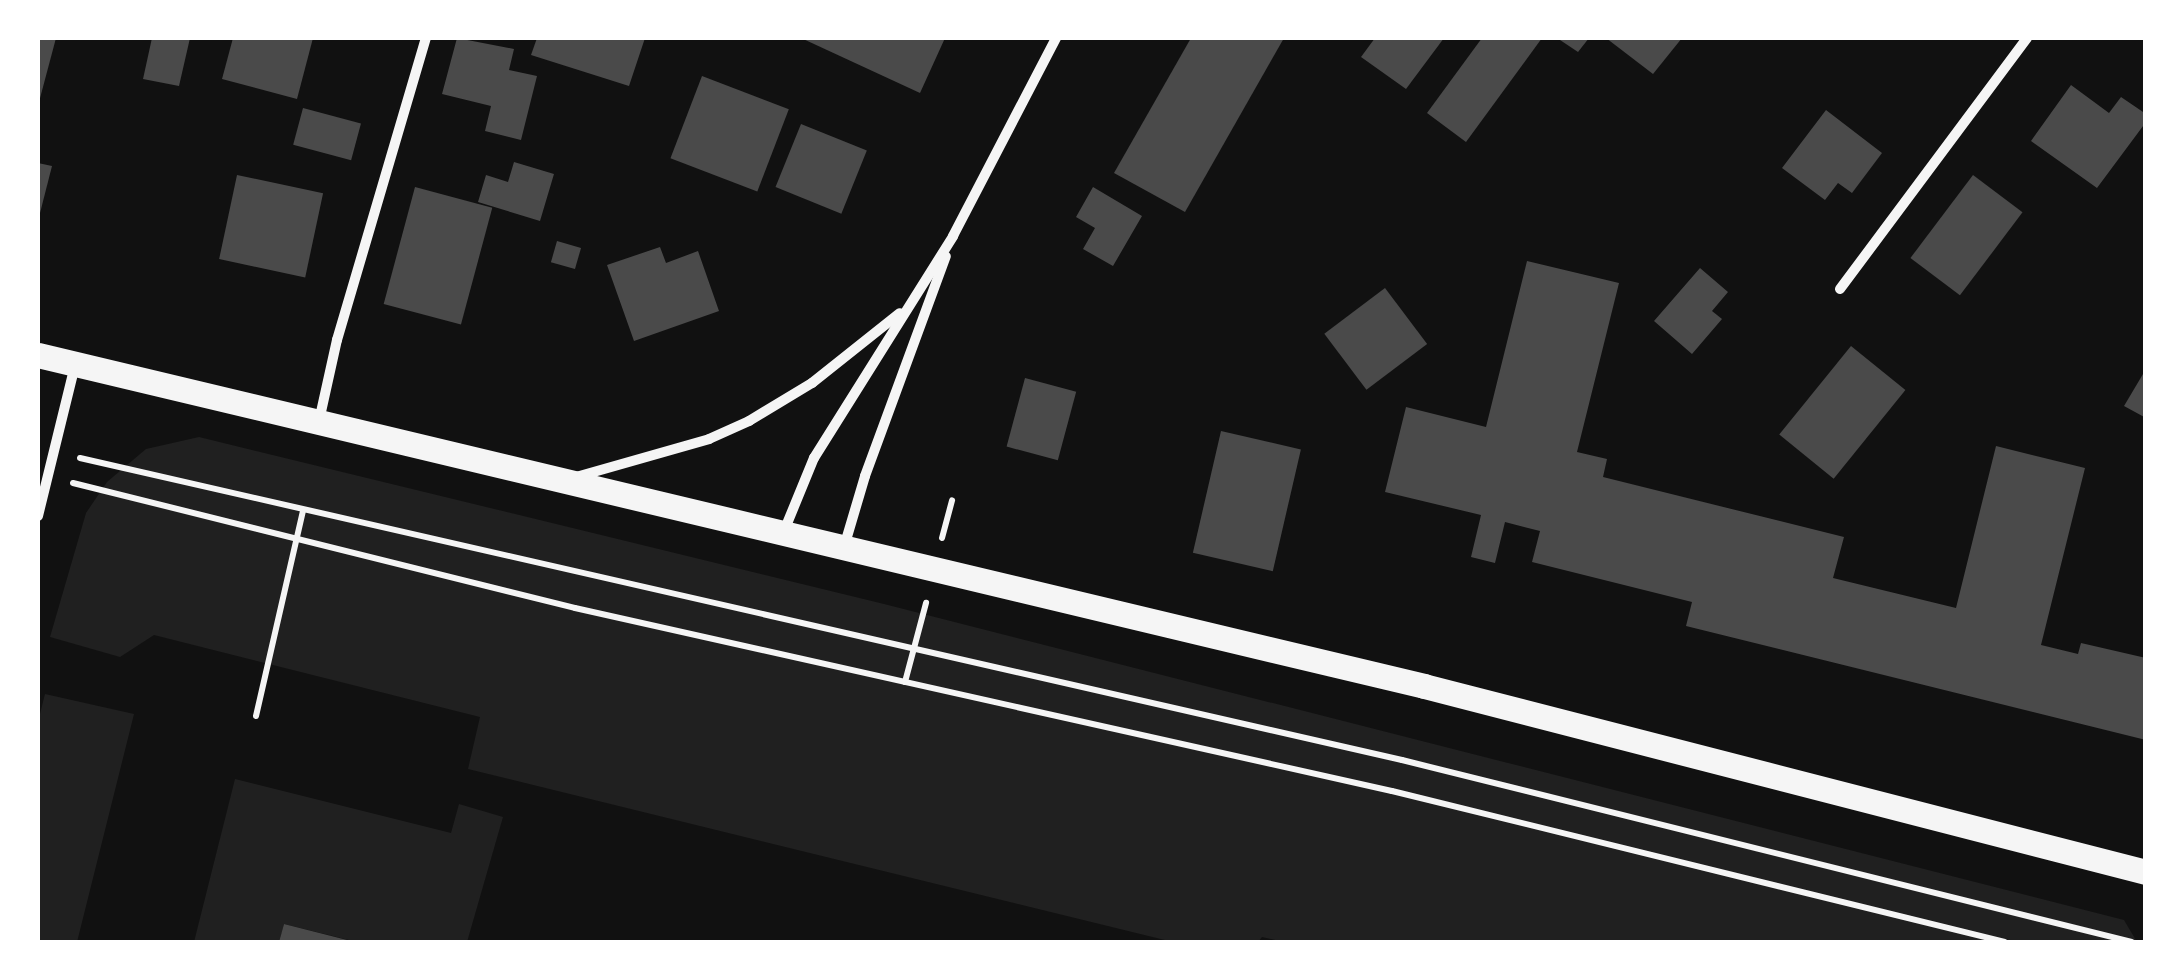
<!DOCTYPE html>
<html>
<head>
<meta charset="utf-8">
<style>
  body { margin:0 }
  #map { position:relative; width:2183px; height:980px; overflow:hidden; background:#111; font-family:Helvetica,sans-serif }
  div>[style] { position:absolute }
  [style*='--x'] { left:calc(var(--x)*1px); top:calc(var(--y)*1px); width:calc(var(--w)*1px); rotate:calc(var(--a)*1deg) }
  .green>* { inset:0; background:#202020 }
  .building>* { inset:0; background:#4a4a4a; transform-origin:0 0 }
  .path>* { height:6px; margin:-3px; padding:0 3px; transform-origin:3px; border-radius:3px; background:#f5f5f5 }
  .minor>* { height:10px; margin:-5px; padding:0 5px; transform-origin:5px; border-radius:5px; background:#f5f5f5 }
  .primary>* { height:25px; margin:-12.5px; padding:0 12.5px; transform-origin:12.5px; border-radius:12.5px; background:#f5f5f5 }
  span { translate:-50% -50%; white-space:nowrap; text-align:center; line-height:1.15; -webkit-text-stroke:10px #fff; paint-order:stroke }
  .frame { position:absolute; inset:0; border:40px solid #fff; pointer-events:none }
</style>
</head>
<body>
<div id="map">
  <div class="green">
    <div style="clip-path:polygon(199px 437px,884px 604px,2124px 920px,2137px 942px,1284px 942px,1262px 937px,1258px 942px,1173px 942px,468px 769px,480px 717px,154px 635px,120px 657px,50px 637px,86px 513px,107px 482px,146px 449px)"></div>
    <div style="clip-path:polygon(45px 694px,134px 714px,77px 942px,40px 942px,38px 934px,38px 722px)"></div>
    <div style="clip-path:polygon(235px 779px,451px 833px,459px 804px,503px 817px,467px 942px,357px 942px,284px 924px,279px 942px,194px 942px)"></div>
  </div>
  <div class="building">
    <div style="clip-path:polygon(38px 38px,56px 38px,39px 102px,38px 102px)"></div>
    <div style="clip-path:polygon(152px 38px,190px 38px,179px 86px,143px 79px)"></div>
    <div style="clip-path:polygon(233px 38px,313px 38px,297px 99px,222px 79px)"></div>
    <div style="clip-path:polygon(457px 38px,514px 49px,509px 70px,537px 76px,521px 140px,485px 131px,491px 106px,442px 94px)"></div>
    <div style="clip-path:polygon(537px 38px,645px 38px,629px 86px,531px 55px)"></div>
    <div style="clip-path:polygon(801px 38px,945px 38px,920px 93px)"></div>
    <div style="clip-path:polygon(1191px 38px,1284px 38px,1185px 212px,1114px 173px)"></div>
    <div style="clip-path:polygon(1375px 38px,1444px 38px,1406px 89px,1361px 57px)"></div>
    <div style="clip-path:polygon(1482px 38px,1542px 38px,1466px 142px,1427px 113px)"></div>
    <div style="clip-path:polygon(1557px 38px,1589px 38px,1578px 52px)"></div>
    <div style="clip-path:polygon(1606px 38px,1682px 38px,1653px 74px)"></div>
    <div style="left:702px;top:76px;width:93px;height:88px;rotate:21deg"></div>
    <div style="clip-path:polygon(2071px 85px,2109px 113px,2121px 97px,2146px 114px,2146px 122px,2097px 188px,2031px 141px)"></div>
    <div style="left:303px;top:108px;width:60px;height:38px;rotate:15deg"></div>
    <div style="clip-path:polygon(1826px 110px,1882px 153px,1852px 193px,1838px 183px,1825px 200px,1782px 168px)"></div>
    <div style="left:801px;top:124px;width:71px;height:68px;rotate:22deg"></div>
    <div style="clip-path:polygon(514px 162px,554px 174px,540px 221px,478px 202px,486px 175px,508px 182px)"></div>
    <div style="clip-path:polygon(38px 163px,52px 166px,39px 217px,38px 216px)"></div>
    <div style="left:237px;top:175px;width:88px;height:86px;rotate:12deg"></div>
    <div style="left:1973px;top:175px;width:62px;height:104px;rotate:37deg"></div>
    <div style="left:415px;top:187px;width:80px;height:121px;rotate:15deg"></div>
    <div style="clip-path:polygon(1093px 187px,1142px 216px,1113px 266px,1083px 249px,1095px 228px,1076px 217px)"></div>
    <div style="left:557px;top:241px;width:25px;height:22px;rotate:16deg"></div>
    <div style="clip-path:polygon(660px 247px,666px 263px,698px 251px,719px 311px,634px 341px,607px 265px)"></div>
    <div style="clip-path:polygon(1527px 261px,1619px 283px,1577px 452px,1607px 459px,1603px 477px,1844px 537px,1833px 578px,1956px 608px,1996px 446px,2085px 468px,2041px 645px,2078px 654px,2081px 643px,2146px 658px,2146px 740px,1686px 626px,1692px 602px,1532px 562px,1540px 531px,1505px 522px,1495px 563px,1471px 557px,1481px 515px,1385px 492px,1406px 407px,1486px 427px)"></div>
    <div style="clip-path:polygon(1700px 268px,1728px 292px,1712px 311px,1722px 319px,1692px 354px,1654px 321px)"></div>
    <div style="left:1385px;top:288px;width:70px;height:76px;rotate:53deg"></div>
    <div style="left:1851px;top:346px;width:70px;height:114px;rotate:39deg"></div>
    <div style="clip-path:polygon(2146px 369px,2146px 418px,2124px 406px)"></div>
    <div style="left:1025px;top:378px;width:53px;height:71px;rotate:15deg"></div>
    <div style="left:1221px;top:431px;width:82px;height:125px;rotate:13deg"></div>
    <div style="clip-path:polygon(284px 924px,351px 941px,351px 942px,279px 942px)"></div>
  </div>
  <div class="path">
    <div style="--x:80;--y:458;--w:1356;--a:12.87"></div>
    <div style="--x:1402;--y:760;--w:752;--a:14"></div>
    <div style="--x:73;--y:483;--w:517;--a:13.98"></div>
    <div style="--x:575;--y:608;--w:837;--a:12.63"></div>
    <div style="--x:1392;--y:791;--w:631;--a:13.84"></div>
    <div style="--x:942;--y:538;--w:39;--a:-75"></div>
    <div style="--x:905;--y:682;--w:82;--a:-75.1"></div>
    <div style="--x:256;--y:716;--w:211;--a:-77.1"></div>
  </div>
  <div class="minor">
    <div style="--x:1840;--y:289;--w:313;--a:-53.3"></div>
    <div style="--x:319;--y:421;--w:83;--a:-77.5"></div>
    <div style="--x:337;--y:340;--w:315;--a:-73.6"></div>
    <div style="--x:576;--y:477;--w:138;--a:-15.9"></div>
    <div style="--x:709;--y:439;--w:44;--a:-24.2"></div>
    <div style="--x:749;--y:421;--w:74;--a:-31.1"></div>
    <div style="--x:812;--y:383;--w:112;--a:-38.5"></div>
    <div style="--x:38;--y:516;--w:155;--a:-76.2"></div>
    <div style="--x:784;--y:531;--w:79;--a:-67.7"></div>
    <div style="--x:814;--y:458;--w:262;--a:-57.9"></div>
    <div style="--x:953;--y:236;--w:223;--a:-62.5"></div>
    <div style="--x:844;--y:547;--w:74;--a:-73.5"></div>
    <div style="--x:865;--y:476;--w:234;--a:-69.8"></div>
  </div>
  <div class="primary">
    <div style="--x:38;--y:355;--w:1425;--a:13.43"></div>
    <div style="--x:1424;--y:686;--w:746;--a:14.45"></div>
  </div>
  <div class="frame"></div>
</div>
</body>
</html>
